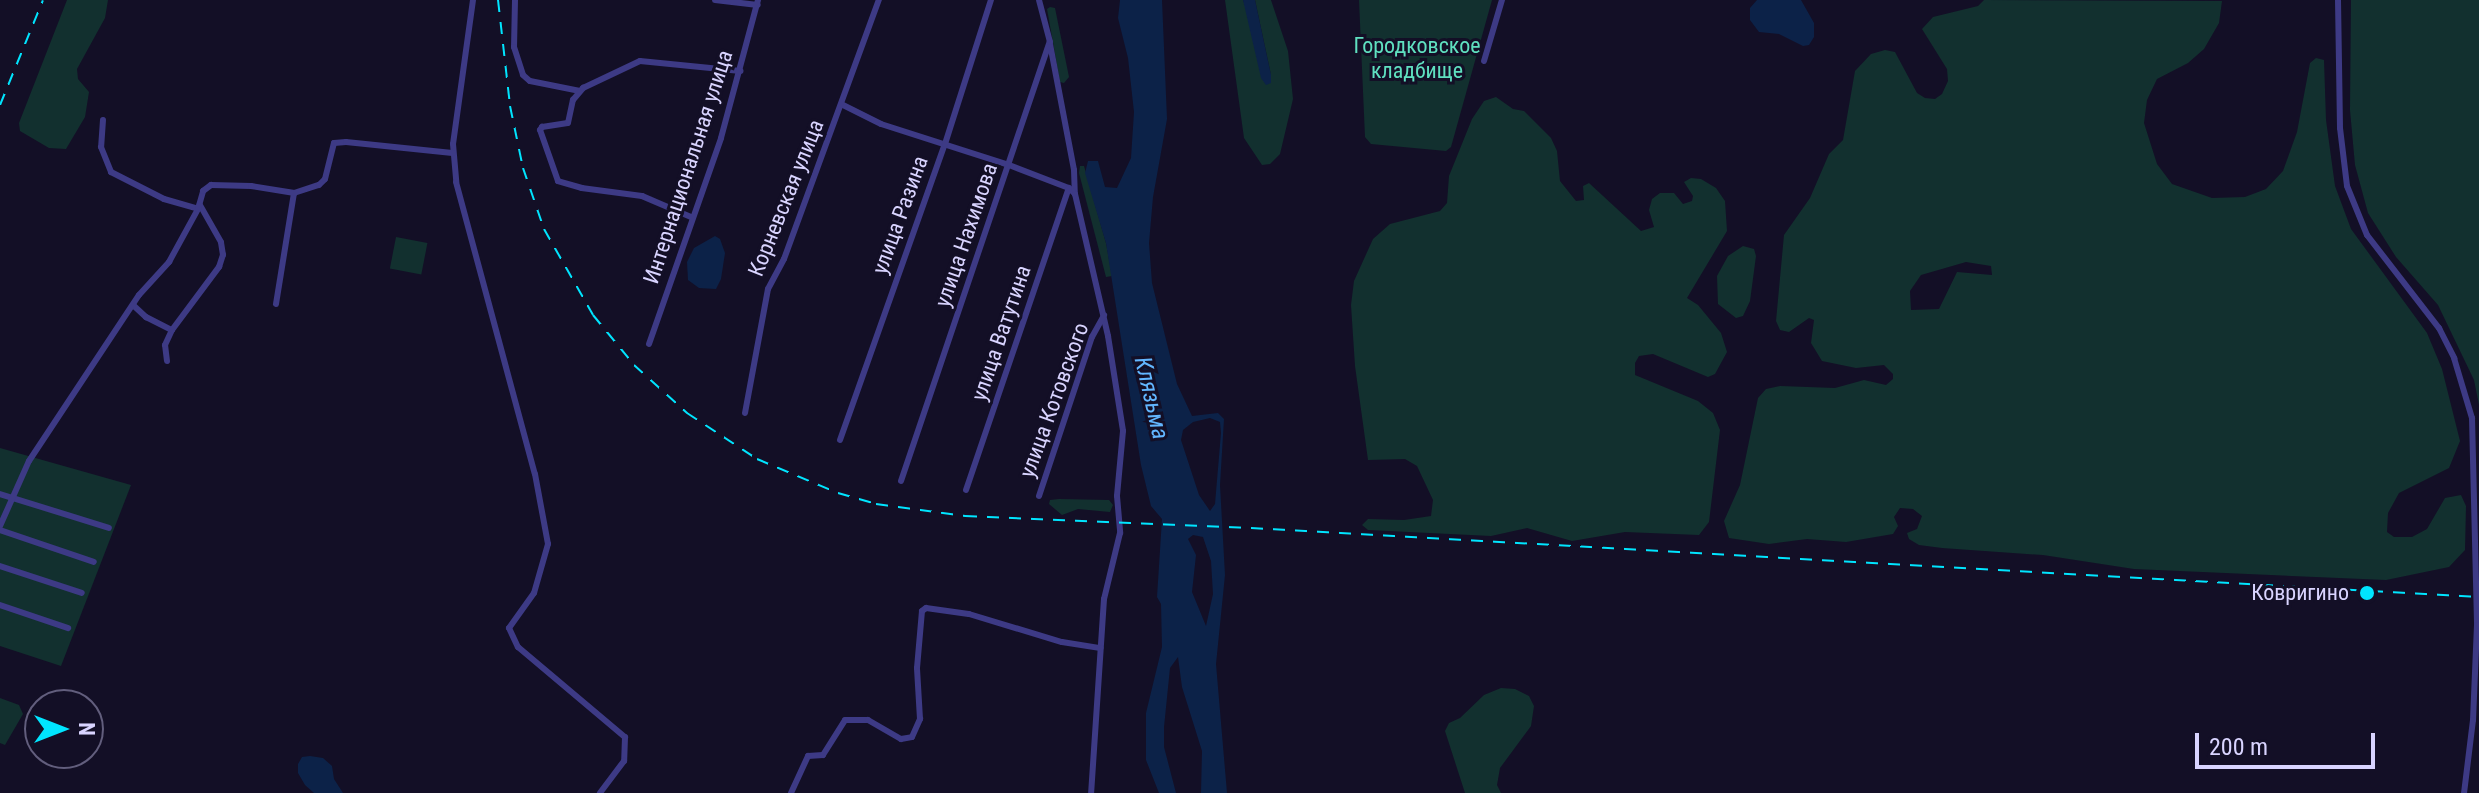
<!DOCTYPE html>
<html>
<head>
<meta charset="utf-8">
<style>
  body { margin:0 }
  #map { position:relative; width:2479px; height:793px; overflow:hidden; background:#130f26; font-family:"Roboto Condensed",sans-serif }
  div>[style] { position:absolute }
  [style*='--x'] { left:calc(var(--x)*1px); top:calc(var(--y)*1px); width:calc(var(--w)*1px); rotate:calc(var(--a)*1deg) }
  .green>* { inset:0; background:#12302f; transform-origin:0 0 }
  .water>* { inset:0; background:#0c2248 }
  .minor>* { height:6px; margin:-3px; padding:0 3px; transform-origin:3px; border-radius:3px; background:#3d3a85 }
  .rail>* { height:2px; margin-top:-1px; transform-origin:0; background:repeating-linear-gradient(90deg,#00e5ff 0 12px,transparent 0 22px) }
  .dots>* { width:22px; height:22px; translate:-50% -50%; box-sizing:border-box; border:4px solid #130f26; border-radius:50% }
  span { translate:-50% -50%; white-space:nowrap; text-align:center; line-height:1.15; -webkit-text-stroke:6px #130f26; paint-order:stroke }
  .park-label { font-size:22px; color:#5fe0c0 }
  .street-label { font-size:22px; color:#d9d4ff }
  .poi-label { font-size:22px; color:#d9d4ff }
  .right { translate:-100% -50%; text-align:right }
  .water-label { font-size:24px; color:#62b6ff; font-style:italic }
  .north { position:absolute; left:24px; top:689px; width:80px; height:80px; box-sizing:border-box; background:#130f26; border:2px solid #625e7d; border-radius:50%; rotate:90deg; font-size:22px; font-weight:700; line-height:32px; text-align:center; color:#d9d4ff }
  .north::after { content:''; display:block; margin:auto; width:28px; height:36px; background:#00e5ff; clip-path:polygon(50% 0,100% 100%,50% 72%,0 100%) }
  .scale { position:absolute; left:2195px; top:733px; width:180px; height:36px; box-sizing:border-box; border:4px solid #d9d4ff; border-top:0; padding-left:10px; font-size:24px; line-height:28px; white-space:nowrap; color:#d9d4ff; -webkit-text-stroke:6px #130f26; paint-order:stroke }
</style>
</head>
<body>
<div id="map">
  <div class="green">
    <div style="clip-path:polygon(67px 0,108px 0,105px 18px,77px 69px,78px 79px,89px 92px,85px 117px,66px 149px,49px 148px,20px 131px,19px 123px)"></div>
    <div style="clip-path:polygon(1225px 0,1243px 0,1271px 75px,1255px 0,1271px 0,1288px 51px,1293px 99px,1280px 154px,1270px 164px,1262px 165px,1244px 138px)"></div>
    <div style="clip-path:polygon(1359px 0,1492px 0,1451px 147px,1446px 151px,1371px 144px,1365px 137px)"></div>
    <div style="clip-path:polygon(evenodd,1984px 0,2222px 1px,2219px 23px,2204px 49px,2188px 63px,2157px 79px,2147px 100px,2144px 123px,2157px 164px,2172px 184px,2212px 198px,2245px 197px,2266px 189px,2283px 171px,2297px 132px,2310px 63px,2316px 58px,2324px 60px,2326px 120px,2335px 186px,2351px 229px,2427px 333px,2442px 369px,2460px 441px,2449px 468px,2399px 493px,2388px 513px,2387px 532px,2394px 537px,2412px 537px,2427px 529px,2445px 498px,2461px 495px,2466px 506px,2465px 550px,2449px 567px,2386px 580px,2134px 569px,2043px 555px,1942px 548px,1919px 545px,1909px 539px,1907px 533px,1917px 529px,1922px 516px,1913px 509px,1900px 508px,1894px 517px,1898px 526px,1893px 534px,1846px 542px,1807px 539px,1769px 544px,1729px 538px,1724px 521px,1740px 485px,1758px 398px,1766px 389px,1780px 386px,1835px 388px,1864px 380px,1886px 385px,1893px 379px,1893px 374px,1884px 365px,1856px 368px,1822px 361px,1811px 343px,1814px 320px,1809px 318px,1789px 332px,1780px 330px,1776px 321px,1784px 235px,1810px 198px,1829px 154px,1843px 140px,1855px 71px,1871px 54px,1885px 50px,1895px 52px,1917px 93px,1925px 98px,1935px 99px,1942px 94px,1948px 81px,1947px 69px,1922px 29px,1933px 17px,1978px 6px,1984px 0,1966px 262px,1991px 266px,1992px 275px,1957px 272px,1939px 309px,1911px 310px,1910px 291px,1921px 275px,1966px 262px)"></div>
    <div style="clip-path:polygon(2351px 0,2479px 0,2479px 405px,2474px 380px,2438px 305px,2396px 257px,2368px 213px,2355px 165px,2350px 110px)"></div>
    <div style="clip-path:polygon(1050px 7px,1055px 8px,1069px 77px,1064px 83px,1060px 82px,1047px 9px)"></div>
    <div style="clip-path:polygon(1496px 97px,1513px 109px,1524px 111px,1551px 138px,1557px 151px,1560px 181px,1576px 201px,1584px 200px,1583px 186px,1589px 183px,1641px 231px,1654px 227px,1649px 210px,1652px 199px,1660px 193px,1674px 193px,1683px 204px,1692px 201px,1693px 196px,1684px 182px,1691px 178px,1701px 179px,1716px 188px,1725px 201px,1727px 231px,1687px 298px,1698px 305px,1721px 333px,1727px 352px,1715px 374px,1708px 377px,1653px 354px,1639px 356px,1635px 363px,1635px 375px,1698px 401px,1713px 413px,1720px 430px,1709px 522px,1699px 535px,1625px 532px,1572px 541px,1527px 528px,1491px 536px,1368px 530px,1362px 525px,1368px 519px,1404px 520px,1431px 516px,1433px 500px,1417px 466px,1405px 459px,1368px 460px,1355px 366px,1351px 305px,1354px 281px,1373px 239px,1390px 224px,1440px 211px,1447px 203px,1449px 176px,1472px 119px,1484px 101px)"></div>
    <div style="clip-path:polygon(1080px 166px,1084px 166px,1106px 243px,1112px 276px,1106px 277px,1079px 173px)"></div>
    <div style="left:396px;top:237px;width:32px;height:32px;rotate:11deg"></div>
    <div style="clip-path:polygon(1743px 246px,1754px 249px,1756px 256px,1750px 301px,1743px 316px,1736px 318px,1718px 304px,1717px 276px,1728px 256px)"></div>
    <div style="clip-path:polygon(0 448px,131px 485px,61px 666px,0 646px)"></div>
    <div style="clip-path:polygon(1059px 499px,1109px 500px,1113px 505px,1110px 512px,1078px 509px,1062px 515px,1049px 504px,1050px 500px)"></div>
    <div style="clip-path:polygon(1501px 688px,1515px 689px,1529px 696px,1534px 706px,1531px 726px,1500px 768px,1497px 785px,1501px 793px,1465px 793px,1445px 731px,1449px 723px,1460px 718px,1484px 695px)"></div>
    <div style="clip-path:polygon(0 698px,19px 705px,23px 714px,5px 745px,0 743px)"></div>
  </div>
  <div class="water">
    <div style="clip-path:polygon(evenodd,1120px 0,1162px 0,1167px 119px,1153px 197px,1149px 243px,1152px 283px,1177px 384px,1192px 416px,1218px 413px,1224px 419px,1220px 485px,1225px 575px,1216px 664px,1227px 793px,1201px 793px,1202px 751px,1182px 687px,1178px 657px,1170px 668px,1164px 727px,1164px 747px,1176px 793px,1159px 793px,1146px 760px,1146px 713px,1162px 647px,1161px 604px,1157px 597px,1162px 519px,1151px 506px,1141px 465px,1106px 243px,1085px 173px,1088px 161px,1098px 161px,1105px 187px,1117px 188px,1131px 158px,1134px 112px,1128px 58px,1118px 18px,1120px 0,1210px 418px,1220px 422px,1221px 433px,1215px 504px,1210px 511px,1199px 495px,1181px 440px,1183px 430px,1193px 422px,1210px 418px,1120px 0,1193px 535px,1203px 537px,1211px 561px,1213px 594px,1206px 626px,1192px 592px,1196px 555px,1188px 539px,1193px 535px)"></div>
    <div style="clip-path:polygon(1243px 0,1255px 0,1271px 75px,1271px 83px,1266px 85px,1261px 78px)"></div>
    <div style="clip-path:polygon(1757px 0,1801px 0,1814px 23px,1814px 37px,1809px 45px,1803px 46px,1779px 34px,1759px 32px,1750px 20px,1750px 8px)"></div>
    <div style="clip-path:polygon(715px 236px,720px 239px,725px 253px,721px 279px,716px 289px,699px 288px,688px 280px,687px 262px,694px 248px)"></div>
    <div style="clip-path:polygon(310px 756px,323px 758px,332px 766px,334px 779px,343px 793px,314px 793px,305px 785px,298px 773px,298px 764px,302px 757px)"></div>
  </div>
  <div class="minor">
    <div style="--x:473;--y:0;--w:145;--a:97.9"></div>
    <div style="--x:453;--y:144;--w:38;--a:85"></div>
    <div style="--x:456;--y:182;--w:302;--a:74.9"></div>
    <div style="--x:535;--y:474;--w:71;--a:79.5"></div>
    <div style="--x:548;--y:544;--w:51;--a:105.9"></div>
    <div style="--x:534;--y:593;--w:43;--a:125.5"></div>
    <div style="--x:509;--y:628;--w:21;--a:65"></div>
    <div style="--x:518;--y:647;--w:140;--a:40.1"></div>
    <div style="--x:625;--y:737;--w:24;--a:92"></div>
    <div style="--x:624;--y:761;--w:40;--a:127"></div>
    <div style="--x:515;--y:0;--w:47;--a:91.2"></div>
    <div style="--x:514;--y:47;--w:29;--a:72"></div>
    <div style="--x:523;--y:75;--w:9;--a:41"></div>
    <div style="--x:530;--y:81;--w:51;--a:11.3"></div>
    <div style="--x:715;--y:0;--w:43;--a:6.6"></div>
    <div style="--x:2338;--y:0;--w:128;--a:89.1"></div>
    <div style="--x:2340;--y:128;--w:58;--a:83.1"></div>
    <div style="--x:2347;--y:186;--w:53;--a:67.8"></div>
    <div style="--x:2367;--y:235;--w:118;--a:52.3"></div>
    <div style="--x:2439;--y:328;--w:34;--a:63"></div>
    <div style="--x:2454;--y:358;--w:63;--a:73.3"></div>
    <div style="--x:2472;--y:418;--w:207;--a:88.6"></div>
    <div style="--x:2477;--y:625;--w:95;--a:92.4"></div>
    <div style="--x:2473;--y:720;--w:74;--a:97"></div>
    <div style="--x:1050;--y:44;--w:128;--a:79.2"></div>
    <div style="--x:1074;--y:170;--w:24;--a:88"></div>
    <div style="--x:1484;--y:61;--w:64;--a:-73.6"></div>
    <div style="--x:843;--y:105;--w:42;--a:26.6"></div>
    <div style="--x:881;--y:124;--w:134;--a:17.8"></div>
    <div style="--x:1009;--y:165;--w:64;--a:21"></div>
    <div style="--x:1069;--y:188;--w:8;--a:45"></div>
    <div style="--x:1075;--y:194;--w:146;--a:76.9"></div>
    <div style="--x:1108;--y:336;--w:96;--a:81"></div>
    <div style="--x:1123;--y:431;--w:65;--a:95.3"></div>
    <div style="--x:1117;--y:496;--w:37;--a:85"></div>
    <div style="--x:1120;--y:533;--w:68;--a:103.6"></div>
    <div style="--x:1104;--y:599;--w:194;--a:93.8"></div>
    <div style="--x:103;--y:120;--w:27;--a:94"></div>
    <div style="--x:101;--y:147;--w:27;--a:68"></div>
    <div style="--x:111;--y:172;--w:59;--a:27"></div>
    <div style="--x:164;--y:199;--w:35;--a:16"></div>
    <div style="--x:691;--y:217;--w:53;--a:-156.8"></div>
    <div style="--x:642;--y:196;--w:61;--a:-172.4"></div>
    <div style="--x:582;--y:188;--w:25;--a:-164"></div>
    <div style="--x:558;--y:181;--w:54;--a:-109.4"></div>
    <div style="--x:540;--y:130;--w:4;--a:-56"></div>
    <div style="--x:542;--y:127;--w:26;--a:-9"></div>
    <div style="--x:568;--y:123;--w:24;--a:-78"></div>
    <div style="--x:573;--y:100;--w:16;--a:-50"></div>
    <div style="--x:583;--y:88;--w:63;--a:-25.3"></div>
    <div style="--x:640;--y:61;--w:101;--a:5.7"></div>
    <div style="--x:276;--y:304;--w:112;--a:-80.8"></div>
    <div style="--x:133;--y:305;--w:18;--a:43"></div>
    <div style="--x:146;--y:317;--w:29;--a:27"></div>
    <div style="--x:649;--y:344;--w:218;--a:-70.7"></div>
    <div style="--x:721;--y:138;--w:143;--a:-75"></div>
    <div style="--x:167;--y:361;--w:16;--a:-97"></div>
    <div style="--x:165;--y:345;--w:17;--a:-65"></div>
    <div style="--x:172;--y:330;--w:79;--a:-53.3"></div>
    <div style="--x:219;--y:267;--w:13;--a:-72"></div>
    <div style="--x:223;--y:255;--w:13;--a:-99"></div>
    <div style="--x:221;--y:242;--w:43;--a:-119.6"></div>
    <div style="--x:745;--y:413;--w:126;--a:-79.5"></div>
    <div style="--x:768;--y:289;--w:34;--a:-62"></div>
    <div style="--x:784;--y:259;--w:276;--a:-69.9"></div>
    <div style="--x:840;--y:440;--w:314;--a:-70.5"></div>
    <div style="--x:945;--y:144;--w:151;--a:-72.3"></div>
    <div style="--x:901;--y:481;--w:464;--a:-71.3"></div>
    <div style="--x:1050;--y:42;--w:43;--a:-104.7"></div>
    <div style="--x:966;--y:490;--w:319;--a:-71.2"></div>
    <div style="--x:0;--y:494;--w:114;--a:17.3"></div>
    <div style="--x:1039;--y:496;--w:168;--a:-71.6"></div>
    <div style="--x:1092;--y:337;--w:25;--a:-61"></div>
    <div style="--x:0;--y:526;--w:71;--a:-66"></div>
    <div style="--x:29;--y:461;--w:199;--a:-56.5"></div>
    <div style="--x:139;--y:295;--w:45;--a:-47.7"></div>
    <div style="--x:169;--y:262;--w:60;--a:-61.3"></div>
    <div style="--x:198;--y:209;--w:19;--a:-74"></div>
    <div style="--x:203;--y:191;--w:10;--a:-37"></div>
    <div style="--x:211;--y:185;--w:40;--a:1.4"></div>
    <div style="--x:251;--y:186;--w:44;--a:9.2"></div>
    <div style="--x:294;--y:193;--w:26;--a:-18"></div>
    <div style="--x:319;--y:185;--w:8;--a:-45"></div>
    <div style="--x:325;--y:179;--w:37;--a:-76"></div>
    <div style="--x:334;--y:143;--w:12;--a:-5"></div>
    <div style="--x:346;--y:142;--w:107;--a:5.9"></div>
    <div style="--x:0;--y:530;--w:99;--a:18.8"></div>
    <div style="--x:0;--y:566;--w:86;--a:18.2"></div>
    <div style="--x:0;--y:605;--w:72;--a:18.7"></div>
    <div style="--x:791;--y:793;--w:41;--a:-65.3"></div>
    <div style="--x:808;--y:756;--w:15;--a:-4"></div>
    <div style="--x:823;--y:755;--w:41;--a:-57.8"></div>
    <div style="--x:845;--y:720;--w:23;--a:0"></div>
    <div style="--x:868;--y:720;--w:38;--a:30"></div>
    <div style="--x:901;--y:739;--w:11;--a:-10"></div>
    <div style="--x:912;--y:737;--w:20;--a:-66"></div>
    <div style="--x:920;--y:719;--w:51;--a:-93.4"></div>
    <div style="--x:917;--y:668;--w:57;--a:-85"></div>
    <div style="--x:922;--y:611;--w:5;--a:-37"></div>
    <div style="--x:926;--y:608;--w:43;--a:7.9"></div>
    <div style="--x:969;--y:614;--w:97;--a:16.8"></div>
    <div style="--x:1062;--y:642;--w:39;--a:9"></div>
  </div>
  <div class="rail">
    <div style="--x:498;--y:0;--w:107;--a:83.5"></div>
    <div style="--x:510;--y:106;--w:63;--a:78.2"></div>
    <div style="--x:523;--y:168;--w:65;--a:71"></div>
    <div style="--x:544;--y:229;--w:99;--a:60.3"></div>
    <div style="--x:593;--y:315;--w:65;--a:50.6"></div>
    <div style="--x:634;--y:365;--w:72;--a:42.2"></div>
    <div style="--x:687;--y:413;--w:84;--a:33.3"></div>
    <div style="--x:757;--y:459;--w:88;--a:22.8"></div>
    <div style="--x:838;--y:493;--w:40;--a:16"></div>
    <div style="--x:876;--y:504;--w:90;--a:7.7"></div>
    <div style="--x:965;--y:516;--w:286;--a:2.4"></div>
    <div style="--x:1251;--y:528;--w:1230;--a:3.22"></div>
    <div style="--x:0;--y:105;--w:113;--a:-67.7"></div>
  </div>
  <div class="dots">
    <div style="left:2367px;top:593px;background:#00e5ff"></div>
  </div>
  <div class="park-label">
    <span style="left:1417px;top:58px">Городковское<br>кладбище</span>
  </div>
  <div class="street-label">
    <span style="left:688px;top:167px;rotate:-72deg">Интернациональная улица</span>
    <span style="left:786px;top:198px;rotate:-68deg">Корневская улица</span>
    <span style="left:900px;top:215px;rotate:-70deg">улица Разина</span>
    <span style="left:966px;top:235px;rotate:-71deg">улица Нахимова</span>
    <span style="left:1001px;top:333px;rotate:-71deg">улица Ватутина</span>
    <span style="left:1054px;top:400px;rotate:-70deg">улица Котовского</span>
  </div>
  <div class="poi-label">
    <span class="right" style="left:2349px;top:593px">Ковригино</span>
  </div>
  <div class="water-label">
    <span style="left:1151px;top:398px;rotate:77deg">Клязьма</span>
  </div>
  <div class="north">N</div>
  <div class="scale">200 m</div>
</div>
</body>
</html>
